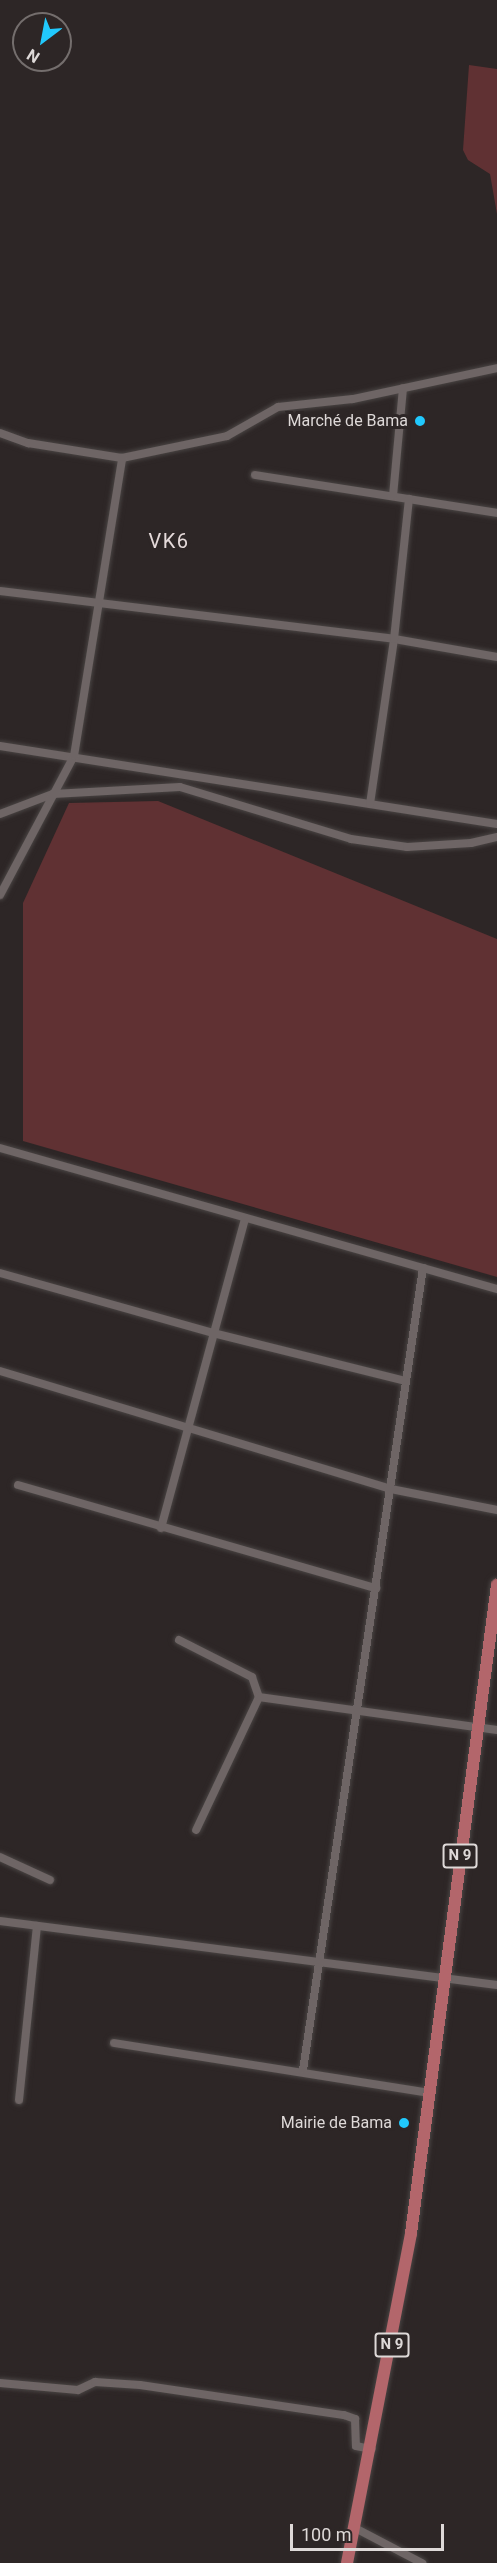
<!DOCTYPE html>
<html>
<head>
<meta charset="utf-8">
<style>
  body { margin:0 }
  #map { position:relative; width:497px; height:2563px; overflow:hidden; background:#2d2626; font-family:Roboto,sans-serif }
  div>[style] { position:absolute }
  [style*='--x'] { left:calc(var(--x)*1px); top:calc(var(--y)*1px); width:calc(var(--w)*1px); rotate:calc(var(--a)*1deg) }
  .green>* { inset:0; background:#603133 }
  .roads { filter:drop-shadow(0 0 2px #494443) drop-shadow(0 0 2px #494443) }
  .minor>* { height:8px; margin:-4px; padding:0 4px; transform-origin:4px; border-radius:4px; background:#6e6565 }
  .primary>* { height:12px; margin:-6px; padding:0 6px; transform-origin:6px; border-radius:6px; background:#b3666b }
  .dots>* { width:16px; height:16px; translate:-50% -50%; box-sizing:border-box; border:3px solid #2d2626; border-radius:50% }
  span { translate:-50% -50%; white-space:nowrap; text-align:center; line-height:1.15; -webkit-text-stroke:6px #2d2626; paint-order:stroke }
  .shield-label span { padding:2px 4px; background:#2d2626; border:2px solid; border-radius:4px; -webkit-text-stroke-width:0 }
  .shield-label { font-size:15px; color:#ded9d8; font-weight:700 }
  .poi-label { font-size:16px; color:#ded9d8 }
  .right { translate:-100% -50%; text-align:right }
  .quarter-label { font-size:20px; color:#e5dada; letter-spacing:1.5px }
  .north { position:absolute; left:12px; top:12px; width:60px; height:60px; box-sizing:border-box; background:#2d2626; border:2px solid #746e6d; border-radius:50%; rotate:212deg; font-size:16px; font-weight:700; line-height:24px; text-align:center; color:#ded9d8 }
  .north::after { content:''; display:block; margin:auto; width:21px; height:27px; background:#21c9fd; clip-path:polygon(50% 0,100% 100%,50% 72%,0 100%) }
  .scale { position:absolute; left:290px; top:2524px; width:154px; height:27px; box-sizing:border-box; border:3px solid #ded9d8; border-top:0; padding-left:8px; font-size:18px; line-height:21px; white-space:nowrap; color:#ded9d8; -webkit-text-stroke:4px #2d2626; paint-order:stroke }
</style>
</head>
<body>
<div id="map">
  <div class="green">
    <div style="clip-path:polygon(469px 65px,497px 69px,497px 214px,490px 174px,468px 160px,463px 150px)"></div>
    <div style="clip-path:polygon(158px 801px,497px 939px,497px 1277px,23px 1141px,23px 903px,69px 803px)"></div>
  </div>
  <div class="roads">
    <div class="minor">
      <div style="--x:0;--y:433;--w:30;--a:20"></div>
      <div style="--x:28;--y:443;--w:95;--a:9.1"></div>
      <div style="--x:122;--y:458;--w:107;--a:-11.8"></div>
      <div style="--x:227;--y:436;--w:59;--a:-29.6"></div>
      <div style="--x:278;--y:407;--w:75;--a:-6.1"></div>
      <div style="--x:353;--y:399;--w:147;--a:-12.1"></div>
      <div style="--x:255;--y:475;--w:245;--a:8.9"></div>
      <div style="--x:393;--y:496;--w:108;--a:-84.7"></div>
      <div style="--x:0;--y:591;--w:397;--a:6.9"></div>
      <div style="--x:394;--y:639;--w:105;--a:9.9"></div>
      <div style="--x:0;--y:746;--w:503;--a:8.92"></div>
      <div style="--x:370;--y:804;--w:167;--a:-81.7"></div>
      <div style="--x:394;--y:639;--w:141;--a:-83.9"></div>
      <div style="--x:0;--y:814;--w:57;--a:-20.7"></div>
      <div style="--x:53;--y:794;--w:127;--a:-3.2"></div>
      <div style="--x:180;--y:787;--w:179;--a:16.9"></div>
      <div style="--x:351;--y:839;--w:57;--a:8.1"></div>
      <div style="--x:407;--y:847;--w:64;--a:-3.6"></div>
      <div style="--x:471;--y:843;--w:27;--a:-13"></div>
      <div style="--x:0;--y:895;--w:157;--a:-62"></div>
      <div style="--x:74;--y:756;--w:302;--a:-80.8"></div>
      <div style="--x:0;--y:1148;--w:517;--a:15.84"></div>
      <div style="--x:0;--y:1273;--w:221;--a:15.7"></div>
      <div style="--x:213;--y:1333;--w:198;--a:14"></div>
      <div style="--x:0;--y:1371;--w:408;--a:16.8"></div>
      <div style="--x:391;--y:1489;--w:108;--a:11.2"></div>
      <div style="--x:18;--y:1485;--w:373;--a:16.1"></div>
      <div style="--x:161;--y:1528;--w:321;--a:-74.8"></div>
      <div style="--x:179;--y:1640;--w:82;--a:26.9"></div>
      <div style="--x:252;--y:1677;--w:21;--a:71"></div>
      <div style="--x:259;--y:1697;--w:147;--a:115.3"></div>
      <div style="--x:259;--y:1697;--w:240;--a:7.9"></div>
      <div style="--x:0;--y:1857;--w:55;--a:24.7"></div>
      <div style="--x:0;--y:1921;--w:501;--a:7.34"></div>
      <div style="--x:114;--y:2043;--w:319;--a:9"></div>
      <div style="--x:303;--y:2070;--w:811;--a:-81.49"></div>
      <div style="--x:19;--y:2100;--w:175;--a:-84.1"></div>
      <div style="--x:0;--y:2383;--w:78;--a:5.1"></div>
      <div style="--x:78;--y:2390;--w:19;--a:-25"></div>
      <div style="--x:95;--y:2382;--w:45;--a:3.8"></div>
      <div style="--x:140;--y:2385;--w:206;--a:8.4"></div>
      <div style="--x:344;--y:2415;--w:12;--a:20"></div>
      <div style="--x:355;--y:2419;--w:27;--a:88"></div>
      <div style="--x:356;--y:2446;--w:16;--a:11"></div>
      <div style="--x:355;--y:2528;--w:76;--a:27.6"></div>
    </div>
    <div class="primary">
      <div style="--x:347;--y:2563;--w:336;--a:-79"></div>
      <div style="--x:411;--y:2233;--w:654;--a:-82.44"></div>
    </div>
  </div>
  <div class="dots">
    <div style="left:420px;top:421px;background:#21c9fd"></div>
    <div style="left:404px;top:2123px;background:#21c9fd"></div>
  </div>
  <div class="shield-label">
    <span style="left:460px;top:1856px">N 9</span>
    <span style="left:392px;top:2345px">N 9</span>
  </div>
  <div class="poi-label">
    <span class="right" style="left:408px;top:421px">Marché de Bama</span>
    <span class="right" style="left:392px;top:2123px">Mairie de Bama</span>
  </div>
  <div class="quarter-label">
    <span style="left:169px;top:541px">VK6</span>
  </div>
  <div class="north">N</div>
  <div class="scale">100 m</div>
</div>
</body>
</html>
